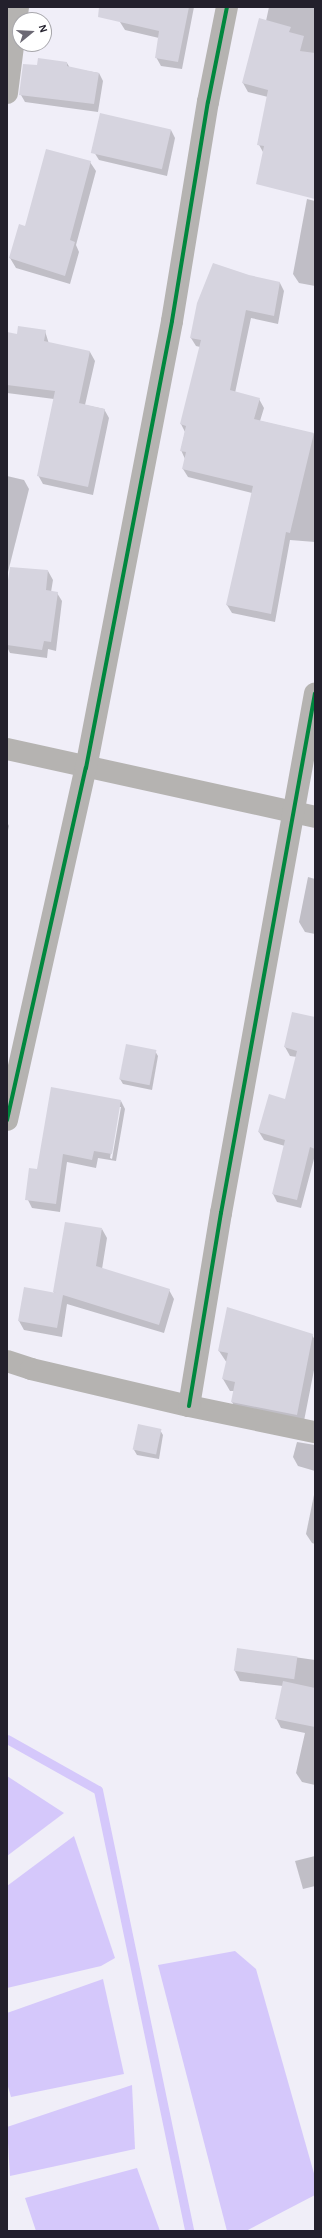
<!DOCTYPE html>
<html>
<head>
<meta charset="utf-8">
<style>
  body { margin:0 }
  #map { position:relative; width:322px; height:2238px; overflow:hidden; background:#f0eef8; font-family:"Alegreya Sans",sans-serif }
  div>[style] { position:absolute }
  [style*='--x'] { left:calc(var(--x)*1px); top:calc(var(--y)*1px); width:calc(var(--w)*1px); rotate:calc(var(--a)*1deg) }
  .water>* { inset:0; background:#d5c8fb }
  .shadow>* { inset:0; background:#0003 }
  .stream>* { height:9px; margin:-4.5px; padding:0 4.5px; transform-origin:4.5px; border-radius:4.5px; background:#d5c8fb }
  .building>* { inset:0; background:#d6d4df; transform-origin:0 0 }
  .minor>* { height:22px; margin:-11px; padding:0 11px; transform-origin:11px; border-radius:11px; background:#b5b3b1 }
  .cycleway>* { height:4px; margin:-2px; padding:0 2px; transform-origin:2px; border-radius:2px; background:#00873e }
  span { translate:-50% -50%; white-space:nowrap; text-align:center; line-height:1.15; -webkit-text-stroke:3px #fff; paint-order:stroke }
  .frame { position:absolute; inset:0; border:8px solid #23202c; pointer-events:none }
  .north { position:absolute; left:12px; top:12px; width:40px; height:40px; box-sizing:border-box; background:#fff; border:1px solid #a7a6ab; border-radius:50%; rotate:72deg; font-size:11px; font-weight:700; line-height:16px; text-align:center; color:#23202c }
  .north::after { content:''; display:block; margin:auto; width:14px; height:18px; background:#6b6873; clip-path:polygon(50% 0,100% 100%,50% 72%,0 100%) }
</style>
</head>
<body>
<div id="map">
  <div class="water">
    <div style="clip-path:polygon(7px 1776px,64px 1813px,7px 1856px)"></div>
    <div style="clip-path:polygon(74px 1836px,115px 1958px,101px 1966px,7px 1988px,7px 1886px)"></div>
    <div style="clip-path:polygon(235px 1951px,256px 1969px,315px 2177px,315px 2195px,246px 2231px,227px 2231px,158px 1965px)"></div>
    <div style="clip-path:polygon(103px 1979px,124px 2074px,11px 2097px,7px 2083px,7px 2013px)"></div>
    <div style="clip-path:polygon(132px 2085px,135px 2149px,10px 2176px,7px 2127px)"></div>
    <div style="clip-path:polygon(137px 2168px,160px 2231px,36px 2231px,25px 2198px)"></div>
  </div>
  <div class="shadow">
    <div style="clip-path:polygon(122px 7px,194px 7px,182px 69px,161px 66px,156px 57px,159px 38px,125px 30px,120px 22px)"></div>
    <div style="clip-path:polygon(269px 7px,315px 7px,315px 161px,263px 152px,258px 143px,268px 97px,248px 92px,243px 83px,266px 21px)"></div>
    <div style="clip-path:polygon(67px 63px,70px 68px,99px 73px,103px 81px,98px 112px,25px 102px,21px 95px,38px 66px)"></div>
    <div style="clip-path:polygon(171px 130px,175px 138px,167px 176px,99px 160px,94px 152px)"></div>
    <div style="clip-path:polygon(90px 162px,96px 171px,76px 245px,79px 252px,70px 284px,16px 268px,10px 258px,26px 227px)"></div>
    <div style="clip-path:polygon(307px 199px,315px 201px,315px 286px,299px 283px,293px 274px)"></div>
    <div style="clip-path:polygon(249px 276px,280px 283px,284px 291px,278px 324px,251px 318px,235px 393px,259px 399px,264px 408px,260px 421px,315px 434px,315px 542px,290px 540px,275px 622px,232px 613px,227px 605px,252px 493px,188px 477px,183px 469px,185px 459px,181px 450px,185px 432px,181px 424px,200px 347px,196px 346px,191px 338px)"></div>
    <div style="clip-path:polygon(45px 331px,49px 344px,90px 352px,95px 361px,85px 405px,104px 409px,109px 418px,93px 495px,43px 484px,38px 475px,54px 399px,7px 393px,7px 333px,18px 335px)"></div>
    <div style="clip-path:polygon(7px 476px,24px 480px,29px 489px,7px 576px)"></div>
    <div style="clip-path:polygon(48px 571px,53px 580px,51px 592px,57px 593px,62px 601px,56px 651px,48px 649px,47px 658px,10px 653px,7px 647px,7px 594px)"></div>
    <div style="clip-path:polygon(7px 822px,9px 826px,7px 835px)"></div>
    <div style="clip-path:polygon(308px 877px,315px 879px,315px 934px,305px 932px,299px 922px)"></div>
    <div style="clip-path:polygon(315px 1019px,315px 1155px,301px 1208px,277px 1202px,273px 1194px,285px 1146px,264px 1140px,259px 1132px,286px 1100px,297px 1057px,290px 1056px,285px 1047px)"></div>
    <div style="clip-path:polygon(155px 1051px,158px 1056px,152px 1090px,123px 1084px,120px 1079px)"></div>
    <div style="clip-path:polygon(evenodd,121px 1101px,125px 1109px,116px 1161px,98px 1158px,96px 1168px,67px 1162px,60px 1212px,32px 1208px,28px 1200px,36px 1170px,121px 1101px,119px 1107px,121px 1107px,112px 1159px,110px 1158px,119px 1107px)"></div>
    <div style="clip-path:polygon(102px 1229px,107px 1238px,102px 1269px,169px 1290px,174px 1299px,164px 1333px,67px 1304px,62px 1337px,24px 1330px,19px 1321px,25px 1288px,55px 1294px,54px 1292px)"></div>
    <div style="clip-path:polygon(312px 1335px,315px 1340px,315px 1365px,303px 1426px,238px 1413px,232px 1402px,234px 1391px,230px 1391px,223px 1379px,227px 1363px,219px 1351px)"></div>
    <div style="clip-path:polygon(160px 1430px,163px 1435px,159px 1459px,137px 1455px,134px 1450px)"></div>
    <div style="clip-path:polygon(297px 1442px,315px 1445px,315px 1471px,298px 1466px,293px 1457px)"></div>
    <div style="clip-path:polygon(315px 1490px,315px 1544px,312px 1543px,306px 1534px)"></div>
    <div style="clip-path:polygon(238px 1649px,315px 1660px,315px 1785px,302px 1782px,296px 1773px,305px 1733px,281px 1728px,276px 1718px,283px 1686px,240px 1681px,235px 1671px)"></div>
    <div style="clip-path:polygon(315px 1856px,315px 1886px,303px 1889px,295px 1861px)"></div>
  </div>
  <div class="stream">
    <div style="--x:7;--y:1739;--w:104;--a:29.3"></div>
    <div style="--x:98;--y:1790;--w:450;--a:78.3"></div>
  </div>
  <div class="building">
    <div style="clip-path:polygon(99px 7px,189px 7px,178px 62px,155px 58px,159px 31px,98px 17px)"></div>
    <div style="clip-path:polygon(259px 18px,291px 27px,289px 32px,304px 36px,300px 51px,315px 53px,315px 199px,256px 184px,264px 146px,257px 145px,268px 90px,242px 83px)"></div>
    <div style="clip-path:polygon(38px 58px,67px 62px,67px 66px,99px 73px,94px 104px,19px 95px,23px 64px,37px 65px)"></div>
    <div style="left:100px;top:113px;width:73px;height:41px;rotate:13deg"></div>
    <div style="clip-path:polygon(46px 149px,91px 161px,70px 240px,75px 242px,65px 276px,9px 258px,19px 224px,25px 226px)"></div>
    <div style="clip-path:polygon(213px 263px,249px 275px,280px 282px,274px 316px,246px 310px,230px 390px,260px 398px,254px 419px,314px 433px,290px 533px,286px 532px,271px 614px,226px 605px,253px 486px,182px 469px,186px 452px,180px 451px,186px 426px,180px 424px,201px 340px,190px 338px,197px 303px)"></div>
    <div style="clip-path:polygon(18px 326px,46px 330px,44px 341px,90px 351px,79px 403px,105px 409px,88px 487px,37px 476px,55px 391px,7px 385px,7px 332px,17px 334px)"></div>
    <div style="clip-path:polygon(10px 567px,48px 570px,46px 590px,58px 592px,51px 642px,44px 641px,42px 650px,7px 645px,7px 587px)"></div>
    <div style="clip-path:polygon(292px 1012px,315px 1017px,315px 1149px,310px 1147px,297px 1200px,272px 1194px,285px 1140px,258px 1132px,269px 1094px,285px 1099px,297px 1051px,284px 1047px)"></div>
    <div style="left:126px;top:1044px;width:31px;height:36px;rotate:11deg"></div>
    <div style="clip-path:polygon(51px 1087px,121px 1100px,112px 1154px,94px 1151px,92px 1160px,63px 1154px,56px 1204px,25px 1200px,29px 1168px,37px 1169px)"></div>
    <div style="clip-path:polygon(65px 1222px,102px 1228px,96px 1266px,170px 1289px,159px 1325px,63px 1295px,57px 1328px,18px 1321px,24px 1287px,56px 1293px,53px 1292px)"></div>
    <div style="clip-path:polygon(227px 1307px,313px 1334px,297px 1415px,231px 1402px,235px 1382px,222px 1379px,228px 1353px,218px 1351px)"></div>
    <div style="left:138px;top:1424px;width:24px;height:26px;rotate:12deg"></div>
    <div style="left:237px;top:1648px;width:61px;height:23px;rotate:8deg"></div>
    <div style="clip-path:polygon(283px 1681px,315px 1688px,315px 1727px,275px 1719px)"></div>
  </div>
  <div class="minor">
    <div style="--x:7;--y:93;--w:87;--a:-82.7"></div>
    <div style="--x:7;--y:749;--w:315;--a:12.4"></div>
    <div style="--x:7;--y:1120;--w:361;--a:-77.4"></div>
    <div style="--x:86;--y:768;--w:455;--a:-79.1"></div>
    <div style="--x:172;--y:321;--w:222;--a:-80.7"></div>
    <div style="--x:208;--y:102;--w:97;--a:-78.7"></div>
    <div style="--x:7;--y:1361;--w:25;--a:18"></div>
    <div style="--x:31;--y:1369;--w:162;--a:13.2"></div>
    <div style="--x:189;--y:1406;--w:129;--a:11.7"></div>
    <div style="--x:189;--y:1406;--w:196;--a:-80.6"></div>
    <div style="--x:221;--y:1213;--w:528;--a:-79.75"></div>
  </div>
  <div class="cycleway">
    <div style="--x:7;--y:1120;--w:361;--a:-77.4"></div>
    <div style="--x:86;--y:768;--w:455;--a:-79.1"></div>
    <div style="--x:172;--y:321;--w:222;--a:-80.7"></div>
    <div style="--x:208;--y:102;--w:97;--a:-78.7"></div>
    <div style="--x:189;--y:1406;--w:196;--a:-80.6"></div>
    <div style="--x:221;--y:1213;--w:528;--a:-79.75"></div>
  </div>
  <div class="frame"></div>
  <div class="north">N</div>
</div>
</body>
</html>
